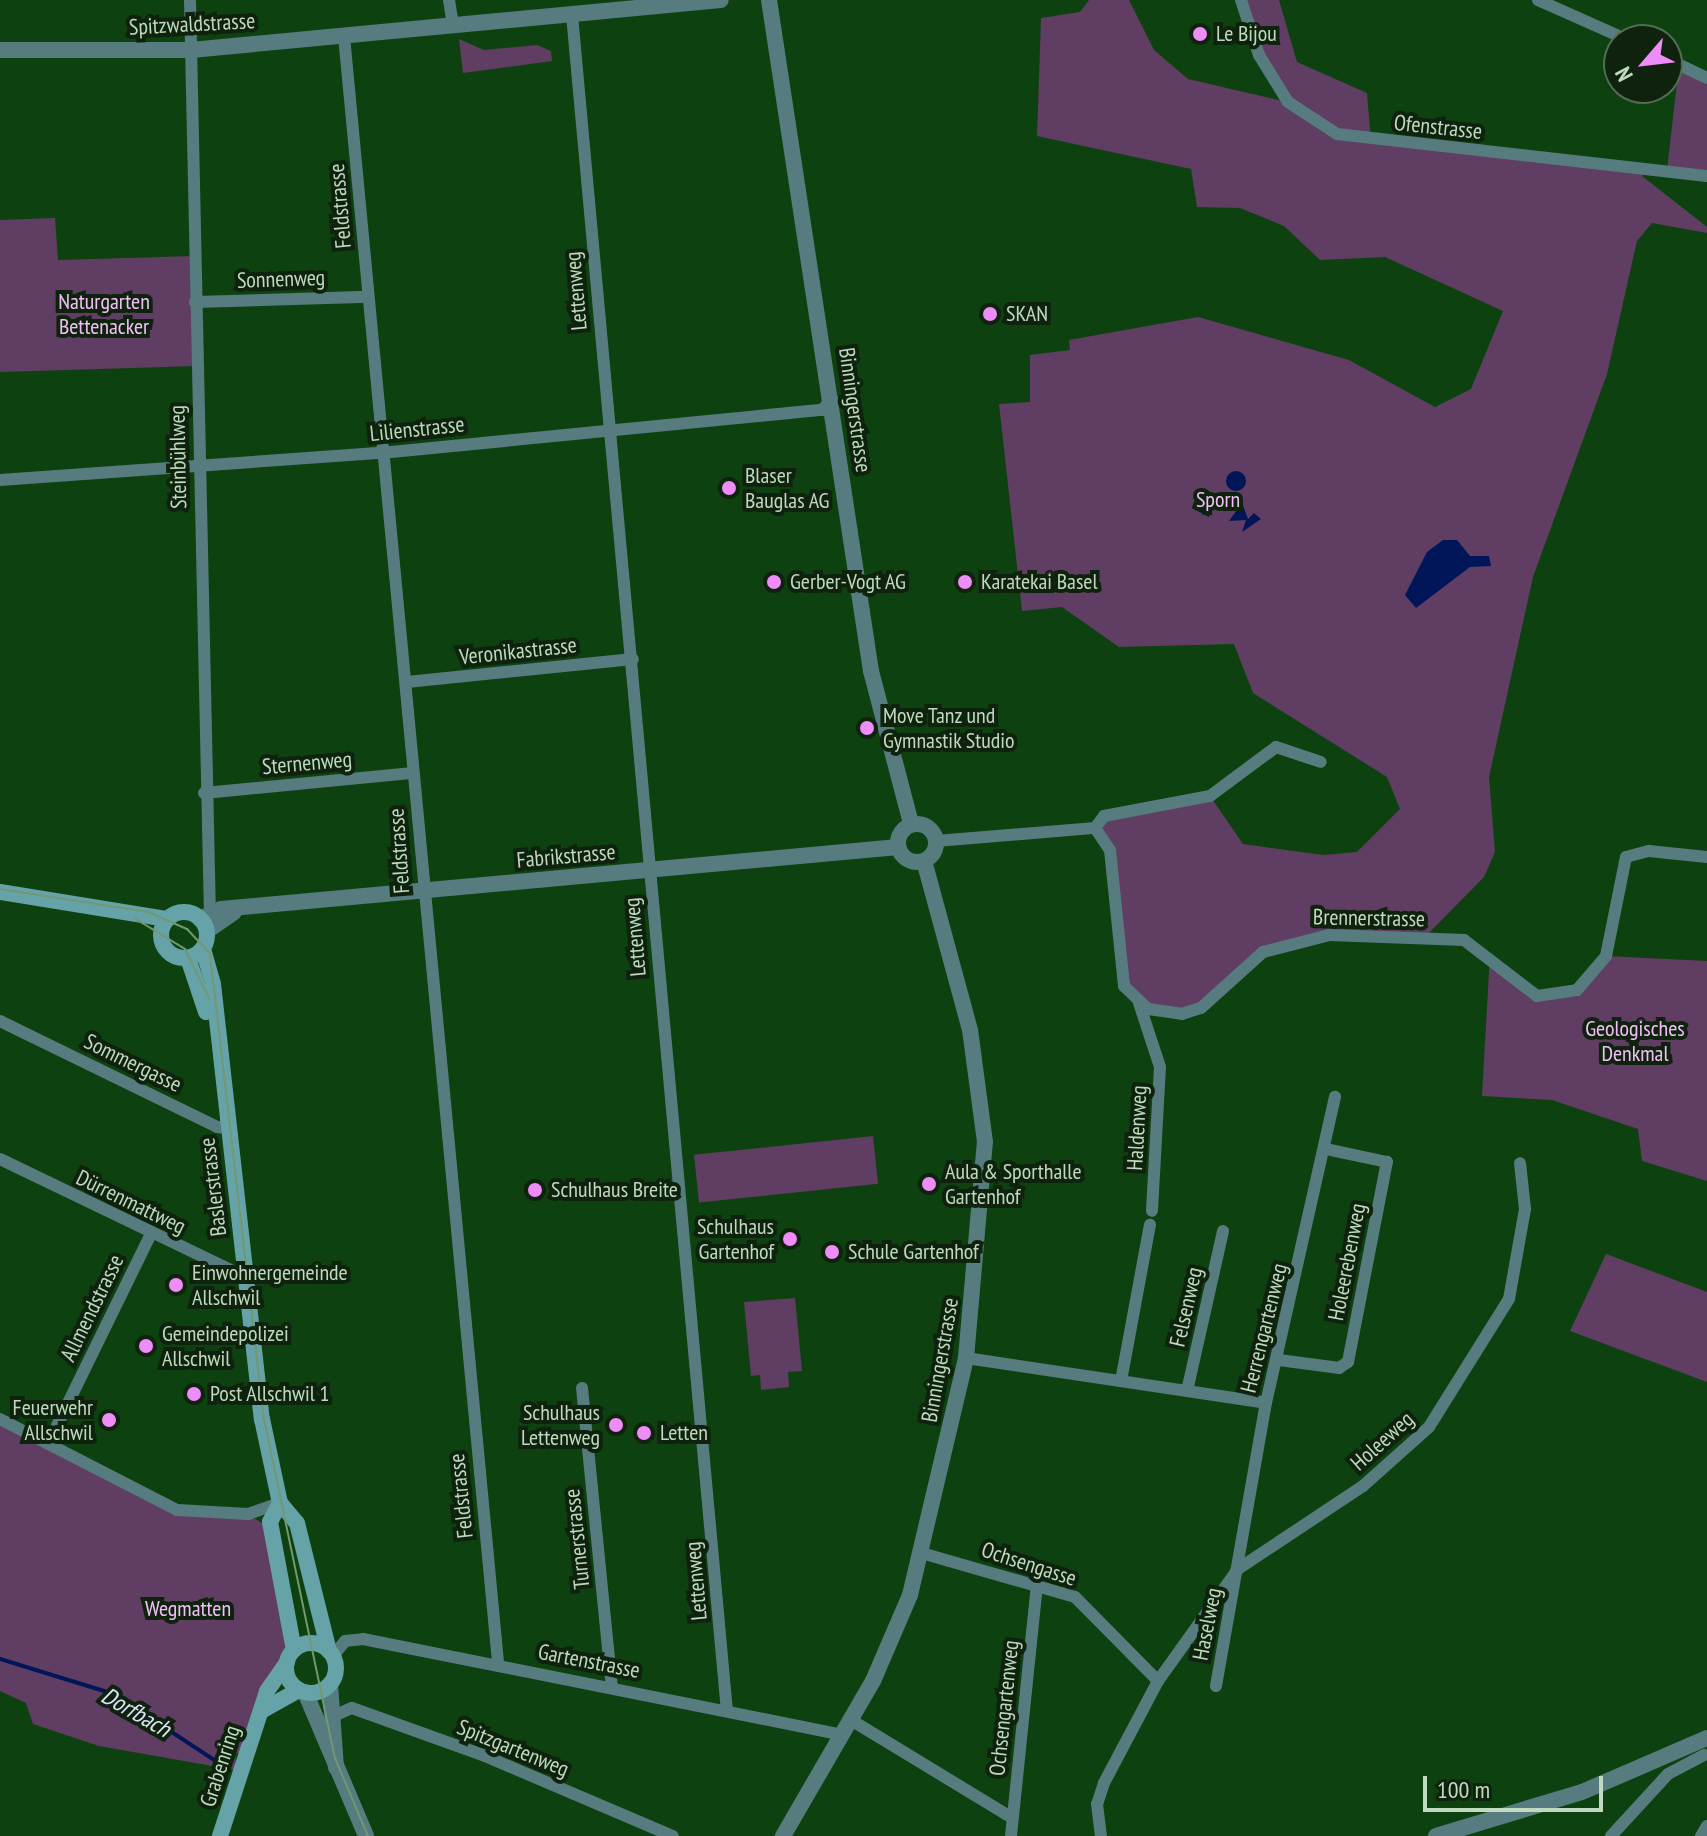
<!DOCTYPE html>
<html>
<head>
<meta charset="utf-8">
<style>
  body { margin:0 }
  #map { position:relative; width:1707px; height:1836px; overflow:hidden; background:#0e4110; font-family:"PT Sans Narrow",sans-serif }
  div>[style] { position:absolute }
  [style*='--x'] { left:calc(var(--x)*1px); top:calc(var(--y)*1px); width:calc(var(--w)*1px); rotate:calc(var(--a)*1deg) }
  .green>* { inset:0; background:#603d63; transform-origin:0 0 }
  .water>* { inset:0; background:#011559 }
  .round { border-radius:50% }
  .stream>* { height:4px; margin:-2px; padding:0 2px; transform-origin:2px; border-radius:2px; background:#011559 }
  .minor>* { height:12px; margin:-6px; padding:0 6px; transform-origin:6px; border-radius:6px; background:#567c7f }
  .tertiary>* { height:16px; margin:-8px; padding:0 8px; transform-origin:8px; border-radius:8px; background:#567c7f }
  .tertiary>.ring { margin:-8px; padding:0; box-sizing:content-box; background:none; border:16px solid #567c7f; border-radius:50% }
  .secondary>* { height:16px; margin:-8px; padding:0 8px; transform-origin:8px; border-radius:8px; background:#66a3a9 }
  .secondary>.ring { margin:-8px; padding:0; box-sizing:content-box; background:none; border:16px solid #66a3a9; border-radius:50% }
  .tram>* { height:2px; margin:-1px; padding:0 1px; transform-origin:1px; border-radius:1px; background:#729772 }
  .dots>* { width:22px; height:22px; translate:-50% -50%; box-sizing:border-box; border:4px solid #0e220d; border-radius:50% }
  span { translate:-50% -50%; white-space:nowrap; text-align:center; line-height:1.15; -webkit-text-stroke:8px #0e220d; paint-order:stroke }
  .street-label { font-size:22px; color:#c0dabf }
  .poi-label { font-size:22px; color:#c0dabf }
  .left { translate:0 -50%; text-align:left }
  .right { translate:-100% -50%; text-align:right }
  .park-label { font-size:22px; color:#f2c0f7 }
  .water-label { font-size:24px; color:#d9e4f9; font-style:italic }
  .north { position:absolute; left:1603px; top:24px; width:80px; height:80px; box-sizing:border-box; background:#0e220d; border:2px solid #556c54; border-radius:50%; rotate:242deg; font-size:22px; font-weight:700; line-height:32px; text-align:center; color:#c0dabf }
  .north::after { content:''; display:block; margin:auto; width:28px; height:36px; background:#ee8cf8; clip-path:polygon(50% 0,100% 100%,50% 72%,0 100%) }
  .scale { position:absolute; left:1423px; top:1776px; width:180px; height:36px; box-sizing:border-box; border:4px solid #c0dabf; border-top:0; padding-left:10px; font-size:24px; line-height:28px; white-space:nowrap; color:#c0dabf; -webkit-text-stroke:6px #0e220d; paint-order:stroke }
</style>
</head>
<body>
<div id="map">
  <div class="green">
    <div style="clip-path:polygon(1089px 0,1129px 0,1154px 50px,1188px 79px,1287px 102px,1259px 55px,1241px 0,1279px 0,1297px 62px,1367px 93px,1371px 141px,1644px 168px,1642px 176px,1707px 227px,1707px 233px,1652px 223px,1637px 241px,1607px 374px,1533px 577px,1489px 777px,1495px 852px,1484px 877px,1423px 939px,1329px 935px,1285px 942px,1201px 1008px,1148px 1009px,1124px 986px,1110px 850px,1095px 828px,1104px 816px,1210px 796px,1243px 844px,1323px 855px,1357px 852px,1400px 809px,1387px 777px,1253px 693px,1234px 644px,1119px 647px,1062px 607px,1022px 611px,999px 404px,1030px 402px,1030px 355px,1070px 350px,1069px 340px,1198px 317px,1349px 360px,1435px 407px,1471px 389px,1503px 311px,1385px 257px,1320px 260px,1284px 226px,1240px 208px,1197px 207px,1191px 169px,1037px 136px,1041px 18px,1080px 12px)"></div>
    <div style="clip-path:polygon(459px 39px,484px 50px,537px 45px,551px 51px,552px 61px,463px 73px)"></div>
    <div style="clip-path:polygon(1679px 65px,1707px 78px,1707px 176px,1667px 170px)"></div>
    <div style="clip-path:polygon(55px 218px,58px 260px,195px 256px,197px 366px,0 372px,0 220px)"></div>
    <div style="clip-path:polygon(1490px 954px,1537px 996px,1577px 990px,1606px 956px,1707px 961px,1707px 1181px,1642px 1161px,1638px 1129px,1552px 1100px,1482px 1096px)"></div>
    <div style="left:873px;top:1136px;width:48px;height:180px;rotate:84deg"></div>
    <div style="clip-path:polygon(1606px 1254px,1707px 1292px,1707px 1382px,1570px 1331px)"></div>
    <div style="clip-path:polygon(795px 1298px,802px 1371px,788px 1372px,789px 1387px,761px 1390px,760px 1375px,751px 1376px,744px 1302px)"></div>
    <div style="clip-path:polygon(0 1419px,177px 1510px,248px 1514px,271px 1529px,294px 1650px,249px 1749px,236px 1754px,235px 1770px,99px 1746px,33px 1724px,26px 1703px,0 1691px)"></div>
  </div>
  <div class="water">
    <div class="round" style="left:1226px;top:471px;width:20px;height:20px"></div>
    <div style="clip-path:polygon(1216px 493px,1209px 517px,1196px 510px,1196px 501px)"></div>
    <div style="clip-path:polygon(1242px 503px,1248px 519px,1254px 513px,1261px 519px,1242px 532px,1246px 520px,1229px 521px)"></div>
    <div style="clip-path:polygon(1443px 540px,1457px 540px,1470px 556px,1489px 556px,1491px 566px,1470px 567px,1416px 608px,1405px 595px,1427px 552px)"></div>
  </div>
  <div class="stream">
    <div style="--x:0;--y:1659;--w:119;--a:17.1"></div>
    <div style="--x:114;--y:1694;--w:127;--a:33.4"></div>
  </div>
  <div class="minor">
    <div style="--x:190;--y:0;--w:913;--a:88.75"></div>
    <div style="--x:449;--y:0;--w:25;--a:81"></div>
    <div style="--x:1241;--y:0;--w:58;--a:71.9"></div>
    <div style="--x:1259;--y:55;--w:55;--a:58.3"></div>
    <div style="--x:1288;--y:102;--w:59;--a:33.1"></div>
    <div style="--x:1337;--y:134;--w:372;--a:6.5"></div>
    <div style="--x:1538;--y:0;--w:98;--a:24"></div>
    <div style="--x:572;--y:15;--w:1703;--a:84.78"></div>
    <div style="--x:344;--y:36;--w:1634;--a:84.59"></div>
    <div style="--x:1667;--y:59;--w:44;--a:25.4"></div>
    <div style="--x:195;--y:302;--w:173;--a:-1.7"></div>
    <div style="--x:0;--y:480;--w:382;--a:-4.1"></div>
    <div style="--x:381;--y:453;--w:443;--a:-5.6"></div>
    <div style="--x:822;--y:410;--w:15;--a:-48"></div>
    <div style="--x:407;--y:682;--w:227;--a:-5.8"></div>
    <div style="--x:204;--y:793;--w:210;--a:-5.5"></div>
    <div style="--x:1095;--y:828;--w:15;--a:-53"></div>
    <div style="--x:1104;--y:816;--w:108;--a:-10.7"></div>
    <div style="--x:1210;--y:796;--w:82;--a:-36.6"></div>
    <div style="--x:1276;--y:747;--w:47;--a:18.4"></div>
    <div style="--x:936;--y:841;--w:160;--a:-4.7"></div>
    <div style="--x:1095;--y:828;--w:27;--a:56"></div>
    <div style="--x:1110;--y:850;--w:137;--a:84.1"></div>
    <div style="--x:1124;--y:986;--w:33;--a:44"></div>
    <div style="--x:1148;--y:1009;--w:34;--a:8"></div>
    <div style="--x:1182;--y:1014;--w:20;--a:-18"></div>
    <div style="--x:1201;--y:1008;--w:84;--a:-42.1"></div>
    <div style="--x:1263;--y:952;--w:68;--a:-14.4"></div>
    <div style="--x:1329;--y:935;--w:135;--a:2.1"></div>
    <div style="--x:1464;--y:940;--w:92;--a:37.5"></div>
    <div style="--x:1537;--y:996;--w:40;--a:-8.5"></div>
    <div style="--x:1577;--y:990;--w:45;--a:-49.5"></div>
    <div style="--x:1606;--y:956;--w:101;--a:-78.6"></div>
    <div style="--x:1626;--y:857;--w:24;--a:-15"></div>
    <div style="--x:1649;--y:851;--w:58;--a:5.9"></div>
    <div style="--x:1139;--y:1003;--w:67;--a:71.8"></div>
    <div style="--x:1160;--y:1067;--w:144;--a:93.2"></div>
    <div style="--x:0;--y:1021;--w:242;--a:26"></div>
    <div style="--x:217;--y:1127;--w:9;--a:6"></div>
    <div style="--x:226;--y:1128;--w:10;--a:-90"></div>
    <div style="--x:0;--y:1159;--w:272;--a:25.7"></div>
    <div style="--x:966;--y:1358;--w:303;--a:8.5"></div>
    <div style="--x:1279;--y:1360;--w:61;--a:7.6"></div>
    <div style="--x:1339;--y:1368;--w:11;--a:-34"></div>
    <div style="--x:1348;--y:1362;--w:204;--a:-79"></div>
    <div style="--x:1387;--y:1162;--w:62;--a:-168"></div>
    <div style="--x:1121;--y:1381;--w:159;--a:-79.5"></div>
    <div style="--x:582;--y:1388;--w:300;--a:84.3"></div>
    <div style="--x:1187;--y:1391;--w:164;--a:-77.3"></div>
    <div style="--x:0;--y:1419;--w:199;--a:27.2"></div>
    <div style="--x:177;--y:1510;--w:71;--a:3.2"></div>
    <div style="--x:248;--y:1514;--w:34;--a:-19"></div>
    <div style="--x:48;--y:1444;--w:234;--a:-63.9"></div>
    <div style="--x:925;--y:1554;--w:156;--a:16"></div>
    <div style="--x:1075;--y:1597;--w:118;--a:45.3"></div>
    <div style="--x:1158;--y:1681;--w:115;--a:117.9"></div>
    <div style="--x:1104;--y:1783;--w:22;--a:108"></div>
    <div style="--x:1097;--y:1804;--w:32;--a:83"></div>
    <div style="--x:333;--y:1656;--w:19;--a:-51"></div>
    <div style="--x:345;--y:1641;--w:18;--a:-6"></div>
    <div style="--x:363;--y:1639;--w:490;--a:11.3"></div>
    <div style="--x:1158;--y:1681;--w:138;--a:-54.5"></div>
    <div style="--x:1238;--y:1569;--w:150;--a:-33.6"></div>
    <div style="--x:1363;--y:1486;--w:89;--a:-41.8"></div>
    <div style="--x:1429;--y:1427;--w:151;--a:-58"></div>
    <div style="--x:1509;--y:1299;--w:91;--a:-79.9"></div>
    <div style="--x:1525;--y:1209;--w:46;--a:-96.2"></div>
    <div style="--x:1216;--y:1686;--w:287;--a:-80"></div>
    <div style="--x:1266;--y:1403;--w:314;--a:-77.3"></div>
    <div style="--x:336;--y:1715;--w:17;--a:-24"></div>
    <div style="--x:352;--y:1708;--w:141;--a:19.8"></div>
    <div style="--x:485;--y:1756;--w:204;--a:23.1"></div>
    <div style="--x:851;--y:1720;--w:188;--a:31.3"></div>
    <div style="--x:1011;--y:1836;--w:252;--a:-84.1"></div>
    <div style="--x:1611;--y:1836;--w:84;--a:-47.4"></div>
    <div style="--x:1668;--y:1774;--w:41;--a:-27.8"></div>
    <div style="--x:1701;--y:1836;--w:12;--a:-59"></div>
  </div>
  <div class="tertiary">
    <div style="--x:769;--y:0;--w:679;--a:81.36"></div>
    <div style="--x:871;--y:671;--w:158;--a:75.3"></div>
    <div style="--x:0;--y:50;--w:191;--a:0"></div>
    <div style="--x:191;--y:50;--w:532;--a:-5.39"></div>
    <div class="ring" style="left:898px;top:824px;width:22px;height:22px"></div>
    <div style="--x:200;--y:919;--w:23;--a:-25"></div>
    <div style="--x:221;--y:909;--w:680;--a:-5.23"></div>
    <div style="--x:207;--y:931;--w:33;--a:-35"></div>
    <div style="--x:330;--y:1684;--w:84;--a:85.9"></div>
    <div style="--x:305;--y:1692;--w:156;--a:67"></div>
    <div style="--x:783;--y:1836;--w:179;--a:-59.9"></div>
    <div style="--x:873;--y:1681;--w:94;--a:-66.7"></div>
    <div style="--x:910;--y:1595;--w:244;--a:-76.7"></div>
    <div style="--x:966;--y:1358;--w:217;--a:-85"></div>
    <div style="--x:985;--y:1142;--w:113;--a:-97.6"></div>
    <div style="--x:970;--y:1030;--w:175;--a:-105.2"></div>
    <div style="--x:1436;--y:1836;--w:152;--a:-16.8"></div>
    <div style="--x:1582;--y:1792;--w:136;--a:-23.4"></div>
  </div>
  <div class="secondary">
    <div style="--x:0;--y:892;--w:168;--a:9.2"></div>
    <div class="ring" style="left:161px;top:912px;width:30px;height:30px"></div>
    <div style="--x:203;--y:949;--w:36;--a:74"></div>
    <div style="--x:213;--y:984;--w:438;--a:83.6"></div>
    <div style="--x:262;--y:1419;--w:86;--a:77.9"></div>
    <div style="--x:280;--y:1503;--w:26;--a:50"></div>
    <div style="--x:297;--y:1523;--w:132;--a:76"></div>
    <div style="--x:188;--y:958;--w:57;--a:71.6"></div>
    <div style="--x:280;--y:1503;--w:21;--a:118"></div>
    <div style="--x:270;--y:1522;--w:130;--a:79.4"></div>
    <div class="ring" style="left:286px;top:1643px;width:34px;height:34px"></div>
    <div style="--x:263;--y:1710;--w:41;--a:-29.1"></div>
    <div style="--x:220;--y:1836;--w:152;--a:-72"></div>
    <div style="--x:267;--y:1691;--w:35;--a:-55"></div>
  </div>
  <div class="tram">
    <div style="--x:0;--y:889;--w:150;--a:8.8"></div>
    <div style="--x:148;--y:912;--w:43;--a:23.6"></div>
    <div style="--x:187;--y:929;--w:34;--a:47"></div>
    <div style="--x:210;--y:954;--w:468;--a:83.4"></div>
    <div style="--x:264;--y:1419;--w:346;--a:78.2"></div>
    <div style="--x:335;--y:1758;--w:85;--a:67.1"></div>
    <div style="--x:134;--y:918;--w:60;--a:31.3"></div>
    <div style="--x:185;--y:949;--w:55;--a:63.9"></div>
  </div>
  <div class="dots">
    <div style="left:1200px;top:34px;background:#ee8cf8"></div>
    <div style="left:990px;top:314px;background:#ee8cf8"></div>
    <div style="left:729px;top:488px;background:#ee8cf8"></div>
    <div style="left:774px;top:582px;background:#ee8cf8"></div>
    <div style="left:965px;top:582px;background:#ee8cf8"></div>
    <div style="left:867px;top:728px;background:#ee8cf8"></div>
    <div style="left:929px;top:1184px;background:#ee8cf8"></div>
    <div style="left:535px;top:1190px;background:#ee8cf8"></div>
    <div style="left:790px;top:1239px;background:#ee8cf8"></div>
    <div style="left:832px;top:1252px;background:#ee8cf8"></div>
    <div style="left:176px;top:1285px;background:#ee8cf8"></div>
    <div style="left:146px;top:1346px;background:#ee8cf8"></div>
    <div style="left:194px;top:1394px;background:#ee8cf8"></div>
    <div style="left:109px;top:1420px;background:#ee8cf8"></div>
    <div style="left:616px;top:1425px;background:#ee8cf8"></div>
    <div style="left:644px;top:1433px;background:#ee8cf8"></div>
  </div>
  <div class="street-label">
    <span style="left:192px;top:24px;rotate:-3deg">Spitzwaldstrasse</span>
    <span style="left:1438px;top:127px;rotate:6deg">Ofenstrasse</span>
    <span style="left:340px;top:206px;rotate:-95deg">Feldstrasse</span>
    <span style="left:281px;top:279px;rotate:-2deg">Sonnenweg</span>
    <span style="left:576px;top:291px;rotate:-95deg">Lettenweg</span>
    <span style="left:855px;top:410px;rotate:82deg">Binningerstrasse</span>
    <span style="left:417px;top:429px;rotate:-6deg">Lilienstrasse</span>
    <span style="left:178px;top:457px;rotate:-91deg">Steinbühlweg</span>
    <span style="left:518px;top:651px;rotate:-6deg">Veronikastrasse</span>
    <span style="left:307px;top:763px;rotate:-5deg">Sternenweg</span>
    <span style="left:399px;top:851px;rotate:-94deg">Feldstrasse</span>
    <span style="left:566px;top:856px;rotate:-5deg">Fabrikstrasse</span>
    <span style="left:1369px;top:918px;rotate:1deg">Brennerstrasse</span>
    <span style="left:635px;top:937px;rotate:-95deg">Lettenweg</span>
    <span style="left:133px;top:1063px;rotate:26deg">Sommergasse</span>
    <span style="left:1137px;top:1128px;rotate:-87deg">Haldenweg</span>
    <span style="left:213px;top:1187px;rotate:-97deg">Baslerstrasse</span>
    <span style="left:131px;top:1202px;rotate:26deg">Dürrenmattweg</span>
    <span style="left:1347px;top:1262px;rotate:-79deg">Holeerebenweg</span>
    <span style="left:1186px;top:1307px;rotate:-77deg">Felsenweg</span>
    <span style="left:92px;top:1308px;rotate:-64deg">Allmendstrasse</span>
    <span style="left:1264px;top:1328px;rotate:-76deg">Herrengartenweg</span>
    <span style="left:940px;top:1360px;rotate:-80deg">Binningerstrasse</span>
    <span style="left:1382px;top:1441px;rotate:-42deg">Holeeweg</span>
    <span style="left:461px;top:1496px;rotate:-96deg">Feldstrasse</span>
    <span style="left:577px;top:1539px;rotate:-96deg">Turnerstrasse</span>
    <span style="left:1029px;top:1564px;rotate:18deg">Ochsengasse</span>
    <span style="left:696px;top:1581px;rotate:-95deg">Lettenweg</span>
    <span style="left:1207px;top:1624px;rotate:-79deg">Haselweg</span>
    <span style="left:589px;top:1661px;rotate:11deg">Gartenstrasse</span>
    <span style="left:1004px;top:1708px;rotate:-84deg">Ochsengartenweg</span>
    <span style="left:513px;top:1748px;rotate:22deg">Spitzgartenweg</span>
    <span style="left:220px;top:1766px;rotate:-72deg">Grabenring</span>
  </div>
  <div class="poi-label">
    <span class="left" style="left:1216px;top:34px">Le Bijou</span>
    <span class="left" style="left:1006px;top:314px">SKAN</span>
    <span class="left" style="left:745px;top:488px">Blaser<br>Bauglas AG</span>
    <span class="left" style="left:790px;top:582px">Gerber-Vogt AG</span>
    <span class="left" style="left:981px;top:582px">Karatekai Basel</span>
    <span class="left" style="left:883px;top:728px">Move Tanz und<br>Gymnastik Studio</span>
    <span class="left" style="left:945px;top:1184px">Aula &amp; Sporthalle<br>Gartenhof</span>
    <span class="left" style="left:551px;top:1190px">Schulhaus Breite</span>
    <span class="right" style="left:774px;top:1239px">Schulhaus<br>Gartenhof</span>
    <span class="left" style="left:848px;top:1252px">Schule Gartenhof</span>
    <span class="left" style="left:192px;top:1285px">Einwohnergemeinde<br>Allschwil</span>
    <span class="left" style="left:162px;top:1346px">Gemeindepolizei<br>Allschwil</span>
    <span class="left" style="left:210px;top:1394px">Post Allschwil 1</span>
    <span class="right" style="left:93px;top:1420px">Feuerwehr<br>Allschwil</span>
    <span class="right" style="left:600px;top:1425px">Schulhaus<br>Lettenweg</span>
    <span class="left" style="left:660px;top:1433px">Letten</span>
  </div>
  <div class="park-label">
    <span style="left:104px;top:314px">Naturgarten<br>Bettenacker</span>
    <span style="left:1218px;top:500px">Sporn</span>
    <span style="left:1635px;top:1041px">Geologisches<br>Denkmal</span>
    <span style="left:188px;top:1609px">Wegmatten</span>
  </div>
  <div class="water-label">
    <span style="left:136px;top:1712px;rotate:30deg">Dorfbach</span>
  </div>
  <div class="north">N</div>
  <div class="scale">100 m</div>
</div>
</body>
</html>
